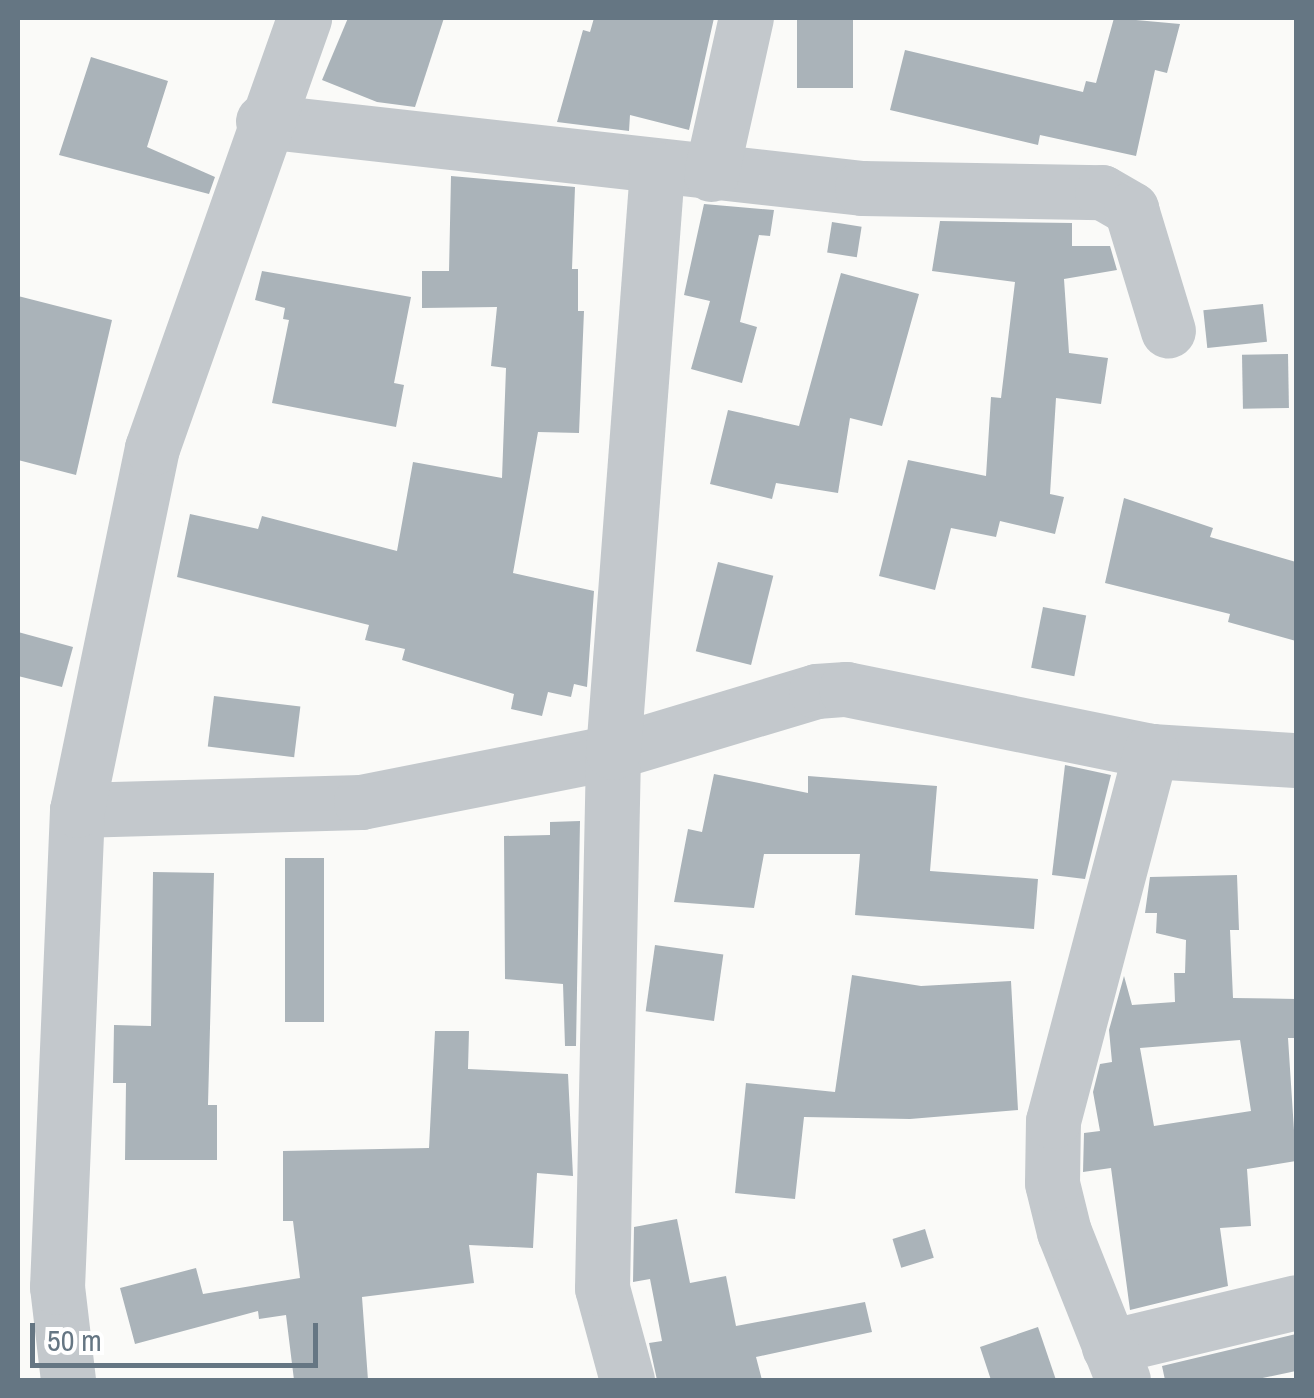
<!DOCTYPE html>
<html>
<head>
<meta charset="utf-8">
<style>
  body { margin:0 }
  #map { position:relative; width:1314px; height:1398px; overflow:hidden; background:#fafaf8; font-family:"Archivo Narrow",sans-serif }
  div>[style] { position:absolute }
  [style*='--x'] { left:calc(var(--x)*1px); top:calc(var(--y)*1px); width:calc(var(--w)*1px); rotate:calc(var(--a)*1deg) }
  .building>* { inset:0; background:#aab3b9; transform-origin:0 0 }
  .minor>* { height:55px; margin:-27.5px; padding:0 27.5px; transform-origin:27.5px; border-radius:27.5px; background:#c3c8cc }
  span { translate:-50% -50%; white-space:nowrap; text-align:center; line-height:1.15; -webkit-text-stroke:10px #fff; paint-order:stroke }
  .frame { position:absolute; inset:0; border:20px solid #657683; pointer-events:none }
  .scale { position:absolute; left:30px; top:1323px; width:288px; height:45px; box-sizing:border-box; border:5px solid #657683; border-top:0; padding-left:12px; font-size:30px; line-height:35px; white-space:nowrap; color:#657683; -webkit-text-stroke:8px #fff; paint-order:stroke }
</style>
</head>
<body>
<div id="map">
  <div class="building">
    <div style="clip-path:polygon(348px 18px,444px 18px,415px 107px,377px 102px,322px 80px)"></div>
    <div style="clip-path:polygon(594px 18px,714px 18px,689px 130px,630px 115px,629px 131px,557px 122px,583px 30px,590px 32px)"></div>
    <div style="left:797px;top:18px;width:56px;height:70px"></div>
    <div style="clip-path:polygon(1114px 18px,1180px 24px,1167px 73px,1155px 70px,1136px 156px,1040px 135px,1038px 145px,890px 110px,905px 50px,1083px 92px,1086px 81px,1096px 83px)"></div>
    <div style="clip-path:polygon(91px 57px,168px 81px,147px 147px,215px 177px,209px 194px,59px 155px)"></div>
    <div style="clip-path:polygon(451px 176px,575px 187px,572px 269px,578px 269px,578px 311px,584px 311px,579px 433px,538px 432px,513px 573px,594px 591px,587px 687px,574px 684px,571px 697px,548px 692px,542px 716px,511px 709px,514px 694px,402px 660px,405px 649px,365px 640px,369px 625px,177px 577px,190px 514px,258px 529px,262px 516px,397px 551px,413px 462px,502px 478px,506px 368px,491px 366px,497px 307px,422px 308px,422px 271px,449px 271px)"></div>
    <div style="clip-path:polygon(704px 204px,774px 210px,770px 236px,759px 235px,740px 322px,757px 327px,742px 383px,691px 369px,710px 301px,684px 295px)"></div>
    <div style="clip-path:polygon(940px 221px,1072px 223px,1072px 246px,1110px 246px,1117px 270px,1064px 279px,1069px 353px,1108px 358px,1101px 404px,1056px 398px,1050px 494px,1064px 497px,1055px 534px,1000px 521px,996px 537px,951px 528px,935px 590px,879px 576px,908px 460px,986px 476px,991px 397px,1001px 398px,1015px 282px,932px 271px)"></div>
    <div style="left:832px;top:222px;width:30px;height:31px;rotate:9deg"></div>
    <div style="clip-path:polygon(262px 271px,411px 297px,394px 383px,404px 385px,396px 427px,272px 403px,289px 320px,283px 319px,285px 308px,255px 300px)"></div>
    <div style="clip-path:polygon(841px 273px,919px 294px,882px 426px,850px 418px,838px 493px,776px 483px,772px 499px,710px 484px,728px 410px,799px 426px)"></div>
    <div style="clip-path:polygon(18px 296px,112px 320px,76px 475px,18px 460px)"></div>
    <div style="left:1263px;top:304px;width:38px;height:60px;rotate:84deg"></div>
    <div style="left:1288px;top:354px;width:54px;height:46px;rotate:89deg"></div>
    <div style="clip-path:polygon(1124px 498px,1213px 528px,1210px 537px,1296px 562px,1296px 641px,1228px 622px,1230px 614px,1105px 583px)"></div>
    <div style="left:718px;top:562px;width:57px;height:92px;rotate:14deg"></div>
    <div style="left:1043px;top:607px;width:44px;height:62px;rotate:11deg"></div>
    <div style="clip-path:polygon(18px 632px,73px 647px,62px 687px,18px 676px)"></div>
    <div style="left:214px;top:696px;width:87px;height:51px;rotate:7deg"></div>
    <div style="clip-path:polygon(1065px 765px,1111px 775px,1085px 879px,1052px 875px)"></div>
    <div style="clip-path:polygon(714px 774px,808px 793px,808px 776px,937px 786px,930px 871px,1038px 879px,1034px 929px,855px 915px,860px 854px,764px 854px,754px 908px,674px 902px,688px 829px,702px 832px)"></div>
    <div style="clip-path:polygon(580px 821px,576px 1046px,565px 1046px,563px 984px,505px 979px,504px 836px,550px 835px,550px 822px)"></div>
    <div style="left:324px;top:858px;width:164px;height:39px;rotate:90deg"></div>
    <div style="clip-path:polygon(153px 872px,214px 873px,208px 1105px,217px 1105px,217px 1160px,125px 1160px,126px 1083px,113px 1083px,114px 1025px,151px 1026px)"></div>
    <div style="clip-path:polygon(evenodd,1237px 875px,1239px 930px,1230px 930px,1233px 998px,1296px 999px,1296px 1038px,1288px 1038px,1296px 1161px,1247px 1169px,1251px 1226px,1220px 1228px,1228px 1286px,1130px 1310px,1111px 1168px,1083px 1172px,1084px 1133px,1100px 1131px,1093px 1092px,1100px 1064px,1112px 1062px,1109px 1030px,1124px 976px,1132px 1005px,1175px 1002px,1174px 973px,1185px 973px,1186px 940px,1156px 933px,1157px 913px,1145px 913px,1150px 877px,1237px 875px,1240px 1040px,1251px 1111px,1154px 1126px,1140px 1048px,1240px 1040px)"></div>
    <div style="left:655px;top:945px;width:69px;height:67px;rotate:8deg"></div>
    <div style="clip-path:polygon(852px 975px,921px 986px,1011px 981px,1018px 1110px,910px 1119px,804px 1117px,795px 1199px,735px 1193px,746px 1083px,835px 1092px)"></div>
    <div style="clip-path:polygon(435px 1031px,469px 1031px,468px 1069px,568px 1074px,573px 1176px,537px 1173px,533px 1248px,469px 1245px,474px 1283px,362px 1297px,368px 1380px,294px 1380px,286px 1315px,259px 1319px,258px 1311px,135px 1344px,120px 1288px,196px 1268px,203px 1294px,300px 1278px,293px 1221px,283px 1221px,283px 1151px,429px 1148px)"></div>
    <div style="clip-path:polygon(677px 1219px,690px 1283px,726px 1276px,736px 1326px,865px 1302px,872px 1332px,756px 1357px,762px 1380px,657px 1380px,649px 1343px,662px 1341px,650px 1279px,633px 1282px,634px 1227px)"></div>
    <div style="left:925px;top:1229px;width:30px;height:34px;rotate:73deg"></div>
    <div style="clip-path:polygon(1038px 1327px,1056px 1380px,991px 1380px,980px 1347px)"></div>
    <div style="clip-path:polygon(1296px 1334px,1296px 1371px,1253px 1380px,1165px 1380px,1162px 1366px)"></div>
  </div>
  <div class="minor">
    <div style="--x:263;--y:121;--w:603;--a:6.38"></div>
    <div style="--x:862;--y:188;--w:240;--a:1"></div>
    <div style="--x:1102;--y:192;--w:34;--a:30"></div>
    <div style="--x:1131;--y:209;--w:127;--a:73.1"></div>
    <div style="--x:711;--y:174;--w:160;--a:-77.4"></div>
    <div style="--x:77;--y:810;--w:284;--a:-1.6"></div>
    <div style="--x:361;--y:802;--w:257;--a:-11.2"></div>
    <div style="--x:613;--y:752;--w:212;--a:-16.7"></div>
    <div style="--x:816;--y:691;--w:30;--a:-4"></div>
    <div style="--x:846;--y:689;--w:311;--a:11.5"></div>
    <div style="--x:1151;--y:751;--w:145;--a:3.6"></div>
    <div style="--x:1109;--y:1347;--w:192;--a:-13.5"></div>
    <div style="--x:68;--y:1380;--w:94;--a:-96.7"></div>
    <div style="--x:57;--y:1287;--w:477;--a:-87.6"></div>
    <div style="--x:77;--y:810;--w:370;--a:-78.3"></div>
    <div style="--x:152;--y:448;--w:456;--a:-70.5"></div>
    <div style="--x:627;--y:1380;--w:95;--a:-105.2"></div>
    <div style="--x:602;--y:1288;--w:536;--a:-88.82"></div>
    <div style="--x:613;--y:752;--w:585;--a:-85.68"></div>
    <div style="--x:1123;--y:1380;--w:159;--a:-111.7"></div>
    <div style="--x:1064;--y:1232;--w:50;--a:-103.8"></div>
    <div style="--x:1052;--y:1183;--w:62;--a:-89.1"></div>
    <div style="--x:1053;--y:1121;--w:383;--a:-75.2"></div>
  </div>
  <div class="frame"></div>
  <div class="scale">50 m</div>
</div>
</body>
</html>
